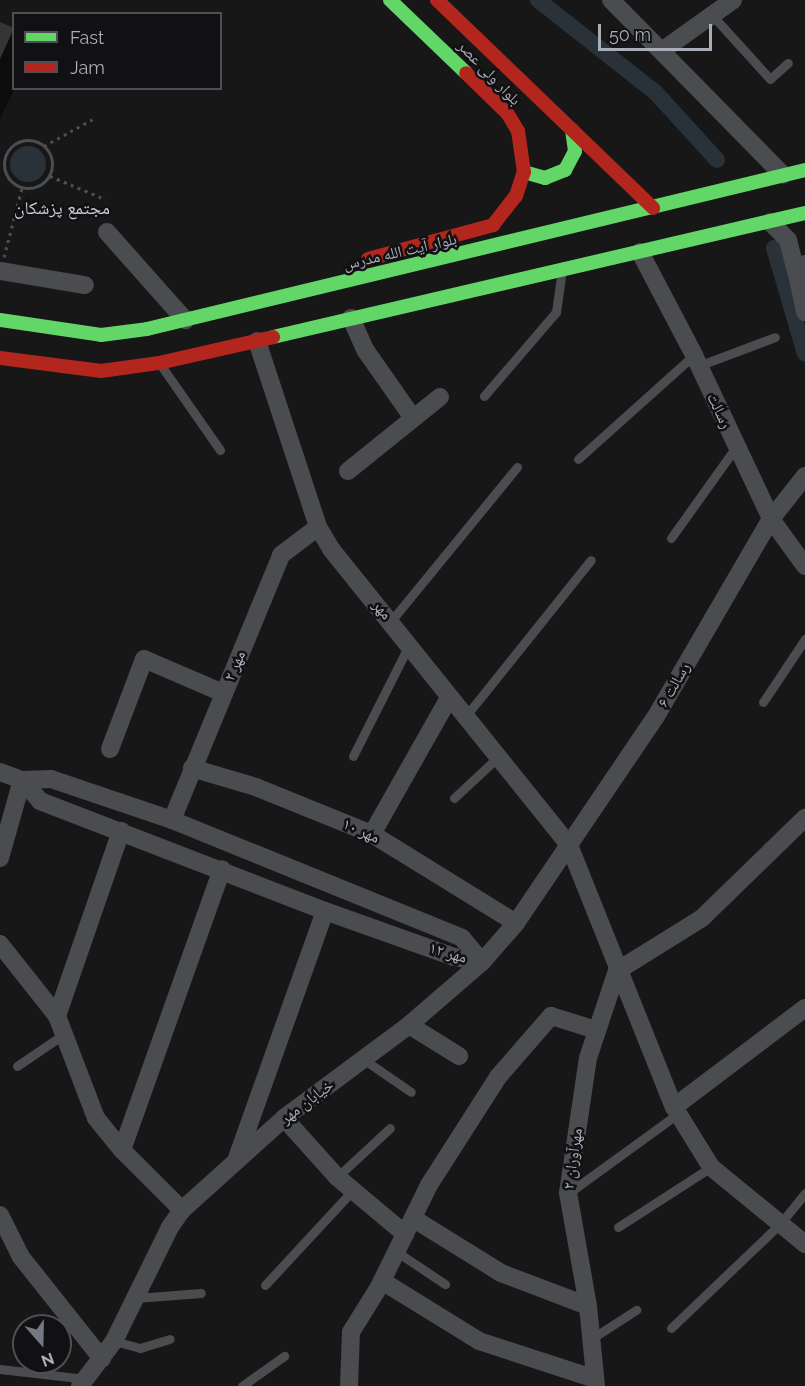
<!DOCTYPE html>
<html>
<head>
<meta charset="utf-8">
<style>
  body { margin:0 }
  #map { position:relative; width:805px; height:1386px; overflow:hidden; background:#171717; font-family:Raleway,"Noto Naskh Arabic",sans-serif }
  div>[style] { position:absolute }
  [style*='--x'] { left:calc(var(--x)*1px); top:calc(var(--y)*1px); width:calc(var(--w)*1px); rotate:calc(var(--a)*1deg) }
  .water>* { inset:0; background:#2a3239 }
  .round { border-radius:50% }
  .shadow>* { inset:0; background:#0007 }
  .canal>* { height:16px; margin:-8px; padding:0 8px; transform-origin:8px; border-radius:8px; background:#2a3239 }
  .building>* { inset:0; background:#353536 }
  .path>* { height:3px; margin-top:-1.5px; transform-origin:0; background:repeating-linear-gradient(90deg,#4d4e52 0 3px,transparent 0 7.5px) }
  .path>.ring { margin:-1.5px; padding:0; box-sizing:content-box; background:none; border:3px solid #4d4e52; border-radius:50% }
  .lane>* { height:9px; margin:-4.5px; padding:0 4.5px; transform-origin:4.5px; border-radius:4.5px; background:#4b4c50 }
  .street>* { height:18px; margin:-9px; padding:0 9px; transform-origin:9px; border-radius:9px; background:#4b4c50 }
  .fast>* { height:14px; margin:-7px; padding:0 7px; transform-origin:7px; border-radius:7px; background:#63d668 }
  .jam>* { height:14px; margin:-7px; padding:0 7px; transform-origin:7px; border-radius:7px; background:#b3261e }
  span { translate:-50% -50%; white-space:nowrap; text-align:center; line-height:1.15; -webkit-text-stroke:5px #111113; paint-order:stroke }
  .street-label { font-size:16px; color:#a8adb8 }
  .neighbourhood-label { font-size:18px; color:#c9ccd4 }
  .legend { position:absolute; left:12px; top:12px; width:210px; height:78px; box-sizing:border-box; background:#111113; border:2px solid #4d4f55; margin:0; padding:8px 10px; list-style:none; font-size:18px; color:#a8adb8 }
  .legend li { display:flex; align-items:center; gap:12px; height:30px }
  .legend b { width:30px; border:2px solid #4d4f55 }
  .north { position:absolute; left:12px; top:1314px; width:60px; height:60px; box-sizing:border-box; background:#111113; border:2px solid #4d4f55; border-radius:50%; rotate:160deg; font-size:16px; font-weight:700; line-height:24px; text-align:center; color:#a8adb8 }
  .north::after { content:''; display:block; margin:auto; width:21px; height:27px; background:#757880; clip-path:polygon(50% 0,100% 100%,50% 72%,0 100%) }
  .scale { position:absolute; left:598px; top:24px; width:114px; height:27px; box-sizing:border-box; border:3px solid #a8adb8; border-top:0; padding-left:8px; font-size:18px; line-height:21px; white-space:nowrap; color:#a8adb8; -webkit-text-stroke:4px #111113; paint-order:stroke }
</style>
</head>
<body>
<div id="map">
  <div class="water">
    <div class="round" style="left:10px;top:146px;width:36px;height:36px"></div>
  </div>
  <div class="shadow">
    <div style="clip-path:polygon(0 23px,14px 30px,15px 88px,0 119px)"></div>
  </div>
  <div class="canal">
    <div style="--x:538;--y:0;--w:149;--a:38.2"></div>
    <div style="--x:655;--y:92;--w:92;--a:47.6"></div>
    <div style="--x:774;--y:248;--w:110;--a:73.7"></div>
  </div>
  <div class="building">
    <div style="clip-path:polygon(0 22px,14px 28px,0 59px)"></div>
  </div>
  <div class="path">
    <div class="ring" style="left:4px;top:140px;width:45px;height:45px"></div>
    <div style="--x:44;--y:146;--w:58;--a:-28.8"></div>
    <div style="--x:50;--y:176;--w:60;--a:22.7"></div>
    <div style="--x:4;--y:257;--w:71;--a:-75.4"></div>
  </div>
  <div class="lane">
    <div style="--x:712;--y:15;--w:86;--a:47.8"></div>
    <div style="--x:770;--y:79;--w:24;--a:-42"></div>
    <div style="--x:160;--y:364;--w:105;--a:55.1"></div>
    <div style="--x:698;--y:366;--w:82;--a:-20.6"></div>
    <div style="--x:484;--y:396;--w:111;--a:-49.4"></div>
    <div style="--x:556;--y:312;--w:42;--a:-81.9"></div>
    <div style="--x:578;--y:459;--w:156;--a:-41.9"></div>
    <div style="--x:671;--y:538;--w:112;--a:-54.5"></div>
    <div style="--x:391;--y:621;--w:199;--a:-50.7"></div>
    <div style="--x:763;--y:702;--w:76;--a:-56.3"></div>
    <div style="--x:465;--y:717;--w:201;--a:-51.3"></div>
    <div style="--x:353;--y:756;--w:124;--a:-63.2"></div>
    <div style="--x:454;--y:798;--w:60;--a:-43"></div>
    <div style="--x:363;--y:1059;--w:58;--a:34.5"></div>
    <div style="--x:17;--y:1066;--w:57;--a:-34.2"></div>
    <div style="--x:337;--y:1177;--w:72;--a:-42.8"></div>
    <div style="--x:570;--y:1192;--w:136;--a:-36"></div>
    <div style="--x:618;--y:1227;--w:111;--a:-32.8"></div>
    <div style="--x:397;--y:1252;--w:58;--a:33.7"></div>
    <div style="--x:265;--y:1285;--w:128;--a:-47.2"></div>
    <div style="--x:136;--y:1298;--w:65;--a:-4.4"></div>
    <div style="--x:671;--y:1328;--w:151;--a:-43.7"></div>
    <div style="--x:780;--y:1224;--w:40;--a:-51"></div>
    <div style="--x:591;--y:1339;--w:54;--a:-32.8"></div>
    <div style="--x:114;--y:1341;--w:27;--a:15"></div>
    <div style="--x:140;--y:1348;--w:31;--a:-17"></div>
    <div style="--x:0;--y:1369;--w:88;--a:6.6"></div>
    <div style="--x:242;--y:1386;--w:52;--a:-35.5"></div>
  </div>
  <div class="street">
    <div style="--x:611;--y:0;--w:245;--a:45.5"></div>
    <div style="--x:663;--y:50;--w:86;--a:-35.5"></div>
    <div style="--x:770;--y:222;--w:25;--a:45"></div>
    <div style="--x:788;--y:240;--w:44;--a:75.7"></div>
    <div style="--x:799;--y:283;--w:20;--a:-72"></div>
    <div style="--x:107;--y:232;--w:118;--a:48.4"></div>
    <div style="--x:640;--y:252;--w:116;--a:62.3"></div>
    <div style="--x:694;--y:355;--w:181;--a:64.8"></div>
    <div style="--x:771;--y:519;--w:58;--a:54.1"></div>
    <div style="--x:0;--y:271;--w:86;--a:9.4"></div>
    <div style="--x:799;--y:283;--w:30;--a:78"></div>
    <div style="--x:351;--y:318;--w:36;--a:66"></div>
    <div style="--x:366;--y:351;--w:82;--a:55"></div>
    <div style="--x:257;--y:341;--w:196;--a:71.8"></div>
    <div style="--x:318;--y:527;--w:26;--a:59"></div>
    <div style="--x:331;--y:549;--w:380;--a:51.2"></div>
    <div style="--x:569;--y:845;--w:282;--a:68.2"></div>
    <div style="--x:674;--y:1107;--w:70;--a:58.3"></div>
    <div style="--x:711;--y:1167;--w:122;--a:39.3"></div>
    <div style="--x:348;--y:471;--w:118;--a:-38.8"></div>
    <div style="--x:110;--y:749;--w:96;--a:-69.3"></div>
    <div style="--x:144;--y:659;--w:86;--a:23.3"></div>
    <div style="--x:192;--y:768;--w:67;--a:16.5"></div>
    <div style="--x:256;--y:787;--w:125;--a:22.1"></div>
    <div style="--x:372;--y:834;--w:169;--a:31.7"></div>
    <div style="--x:0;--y:772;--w:23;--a:20"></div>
    <div style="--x:22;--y:780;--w:29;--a:-2"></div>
    <div style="--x:51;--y:779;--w:128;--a:18.7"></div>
    <div style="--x:172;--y:820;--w:313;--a:22.1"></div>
    <div style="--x:462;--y:938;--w:31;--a:50"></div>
    <div style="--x:22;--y:780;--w:28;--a:49"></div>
    <div style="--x:40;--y:801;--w:305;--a:21.1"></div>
    <div style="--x:325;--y:911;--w:137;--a:19.6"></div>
    <div style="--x:454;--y:957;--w:28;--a:10"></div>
    <div style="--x:172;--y:820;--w:287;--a:-67.6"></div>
    <div style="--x:281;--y:555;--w:46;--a:-37.1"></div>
    <div style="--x:372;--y:834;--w:156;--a:-60.5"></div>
    <div style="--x:0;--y:858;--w:81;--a:-74.2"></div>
    <div style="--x:0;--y:944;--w:92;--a:51.6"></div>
    <div style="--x:57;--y:1016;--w:109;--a:69.1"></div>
    <div style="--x:96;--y:1118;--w:41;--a:50.9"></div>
    <div style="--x:122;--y:1150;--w:85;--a:45"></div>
    <div style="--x:57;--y:1016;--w:196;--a:-70.9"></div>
    <div style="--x:409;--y:1025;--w:59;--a:31.8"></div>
    <div style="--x:674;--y:1107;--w:164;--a:-37.1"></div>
    <div style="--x:284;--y:1118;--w:79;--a:48.1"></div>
    <div style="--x:337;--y:1177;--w:89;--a:40"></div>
    <div style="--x:122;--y:1150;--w:298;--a:-70.4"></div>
    <div style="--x:237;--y:1158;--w:262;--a:-70.4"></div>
    <div style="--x:0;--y:1215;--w:47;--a:63.4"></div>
    <div style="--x:21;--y:1257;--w:130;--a:51.5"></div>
    <div style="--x:414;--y:1219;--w:102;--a:31.8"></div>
    <div style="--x:501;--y:1273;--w:93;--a:20.8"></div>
    <div style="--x:382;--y:1281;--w:114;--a:31.7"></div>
    <div style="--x:479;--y:1341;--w:122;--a:18.1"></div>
    <div style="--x:80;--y:1386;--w:56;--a:-52.9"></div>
    <div style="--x:114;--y:1341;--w:127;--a:-63.8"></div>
    <div style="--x:170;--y:1227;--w:21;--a:-55"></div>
    <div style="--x:182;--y:1210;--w:137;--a:-42"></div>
    <div style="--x:284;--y:1118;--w:156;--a:-36.6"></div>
    <div style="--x:409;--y:1025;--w:96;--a:-40.8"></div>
    <div style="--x:482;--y:962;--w:52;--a:-48.9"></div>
    <div style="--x:516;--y:923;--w:248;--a:-55.9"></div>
    <div style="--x:655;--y:718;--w:230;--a:-59.8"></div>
    <div style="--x:771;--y:519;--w:55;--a:-51.7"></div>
    <div style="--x:349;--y:1386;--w:54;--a:-87.9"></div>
    <div style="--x:351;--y:1332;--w:53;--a:-58.1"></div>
    <div style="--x:379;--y:1287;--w:114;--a:-63.9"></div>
    <div style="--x:429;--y:1185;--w:128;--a:-57.4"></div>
    <div style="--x:498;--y:1077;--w:81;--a:-49"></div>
    <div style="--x:551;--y:1016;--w:47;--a:17.3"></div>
    <div style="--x:596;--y:1386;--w:80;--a:-95.7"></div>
    <div style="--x:588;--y:1306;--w:115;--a:-100"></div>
    <div style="--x:568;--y:1193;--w:136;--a:-81.6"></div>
    <div style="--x:588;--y:1058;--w:92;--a:-71.6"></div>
    <div style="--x:617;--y:971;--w:100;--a:-31.9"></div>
    <div style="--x:702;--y:918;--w:144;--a:-44.2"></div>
  </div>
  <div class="fast">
    <div style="--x:390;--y:0;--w:105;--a:43.8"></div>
    <div style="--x:524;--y:172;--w:22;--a:16"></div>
    <div style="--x:545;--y:178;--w:22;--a:-22"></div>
    <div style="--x:565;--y:170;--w:21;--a:-62"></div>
    <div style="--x:575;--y:151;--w:21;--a:-98"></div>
    <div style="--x:0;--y:320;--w:102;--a:8.4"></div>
    <div style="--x:101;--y:335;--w:46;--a:-7.4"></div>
    <div style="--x:147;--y:329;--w:677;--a:-13.58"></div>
    <div style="--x:273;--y:337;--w:546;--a:-13.12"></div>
  </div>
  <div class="jam">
    <div style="--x:437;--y:0;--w:300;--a:43.9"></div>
    <div style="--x:368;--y:259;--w:130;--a:-15.2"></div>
    <div style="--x:493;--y:225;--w:37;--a:-52"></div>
    <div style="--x:516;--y:196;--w:25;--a:-72"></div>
    <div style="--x:524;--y:172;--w:41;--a:-98.3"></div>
    <div style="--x:518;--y:131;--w:21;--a:-121"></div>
    <div style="--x:507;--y:113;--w:57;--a:-135.7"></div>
    <div style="--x:0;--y:358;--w:102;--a:7.3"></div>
    <div style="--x:101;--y:371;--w:59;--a:-7.9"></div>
    <div style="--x:159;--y:363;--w:117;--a:-12.8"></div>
  </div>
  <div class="street-label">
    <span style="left:489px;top:73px;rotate:46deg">بلوار ولی عصر</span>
    <span style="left:400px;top:252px;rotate:-13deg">بلوار آیت الله مدرس</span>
    <span style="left:719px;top:411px;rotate:65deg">رسالت</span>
    <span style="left:382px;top:610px;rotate:50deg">مهر</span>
    <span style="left:235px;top:666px;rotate:-67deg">مهر ۲</span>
    <span style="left:674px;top:685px;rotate:-60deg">رسالت ۶</span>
    <span style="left:361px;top:831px;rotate:24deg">مهر ۱۰</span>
    <span style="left:448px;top:953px;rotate:16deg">مهر ۱۲</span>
    <span style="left:307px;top:1102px;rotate:-37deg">خیابان مهر</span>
    <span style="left:573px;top:1159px;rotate:-82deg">مهرآوران ۲</span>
  </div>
  <div class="neighbourhood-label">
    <span style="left:62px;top:208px">مجتمع پزشکان</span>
  </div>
  <ul class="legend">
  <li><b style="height:8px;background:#63d668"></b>Fast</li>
  <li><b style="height:8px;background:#b3261e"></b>Jam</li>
  </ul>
  <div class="north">N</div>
  <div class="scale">50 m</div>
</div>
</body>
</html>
